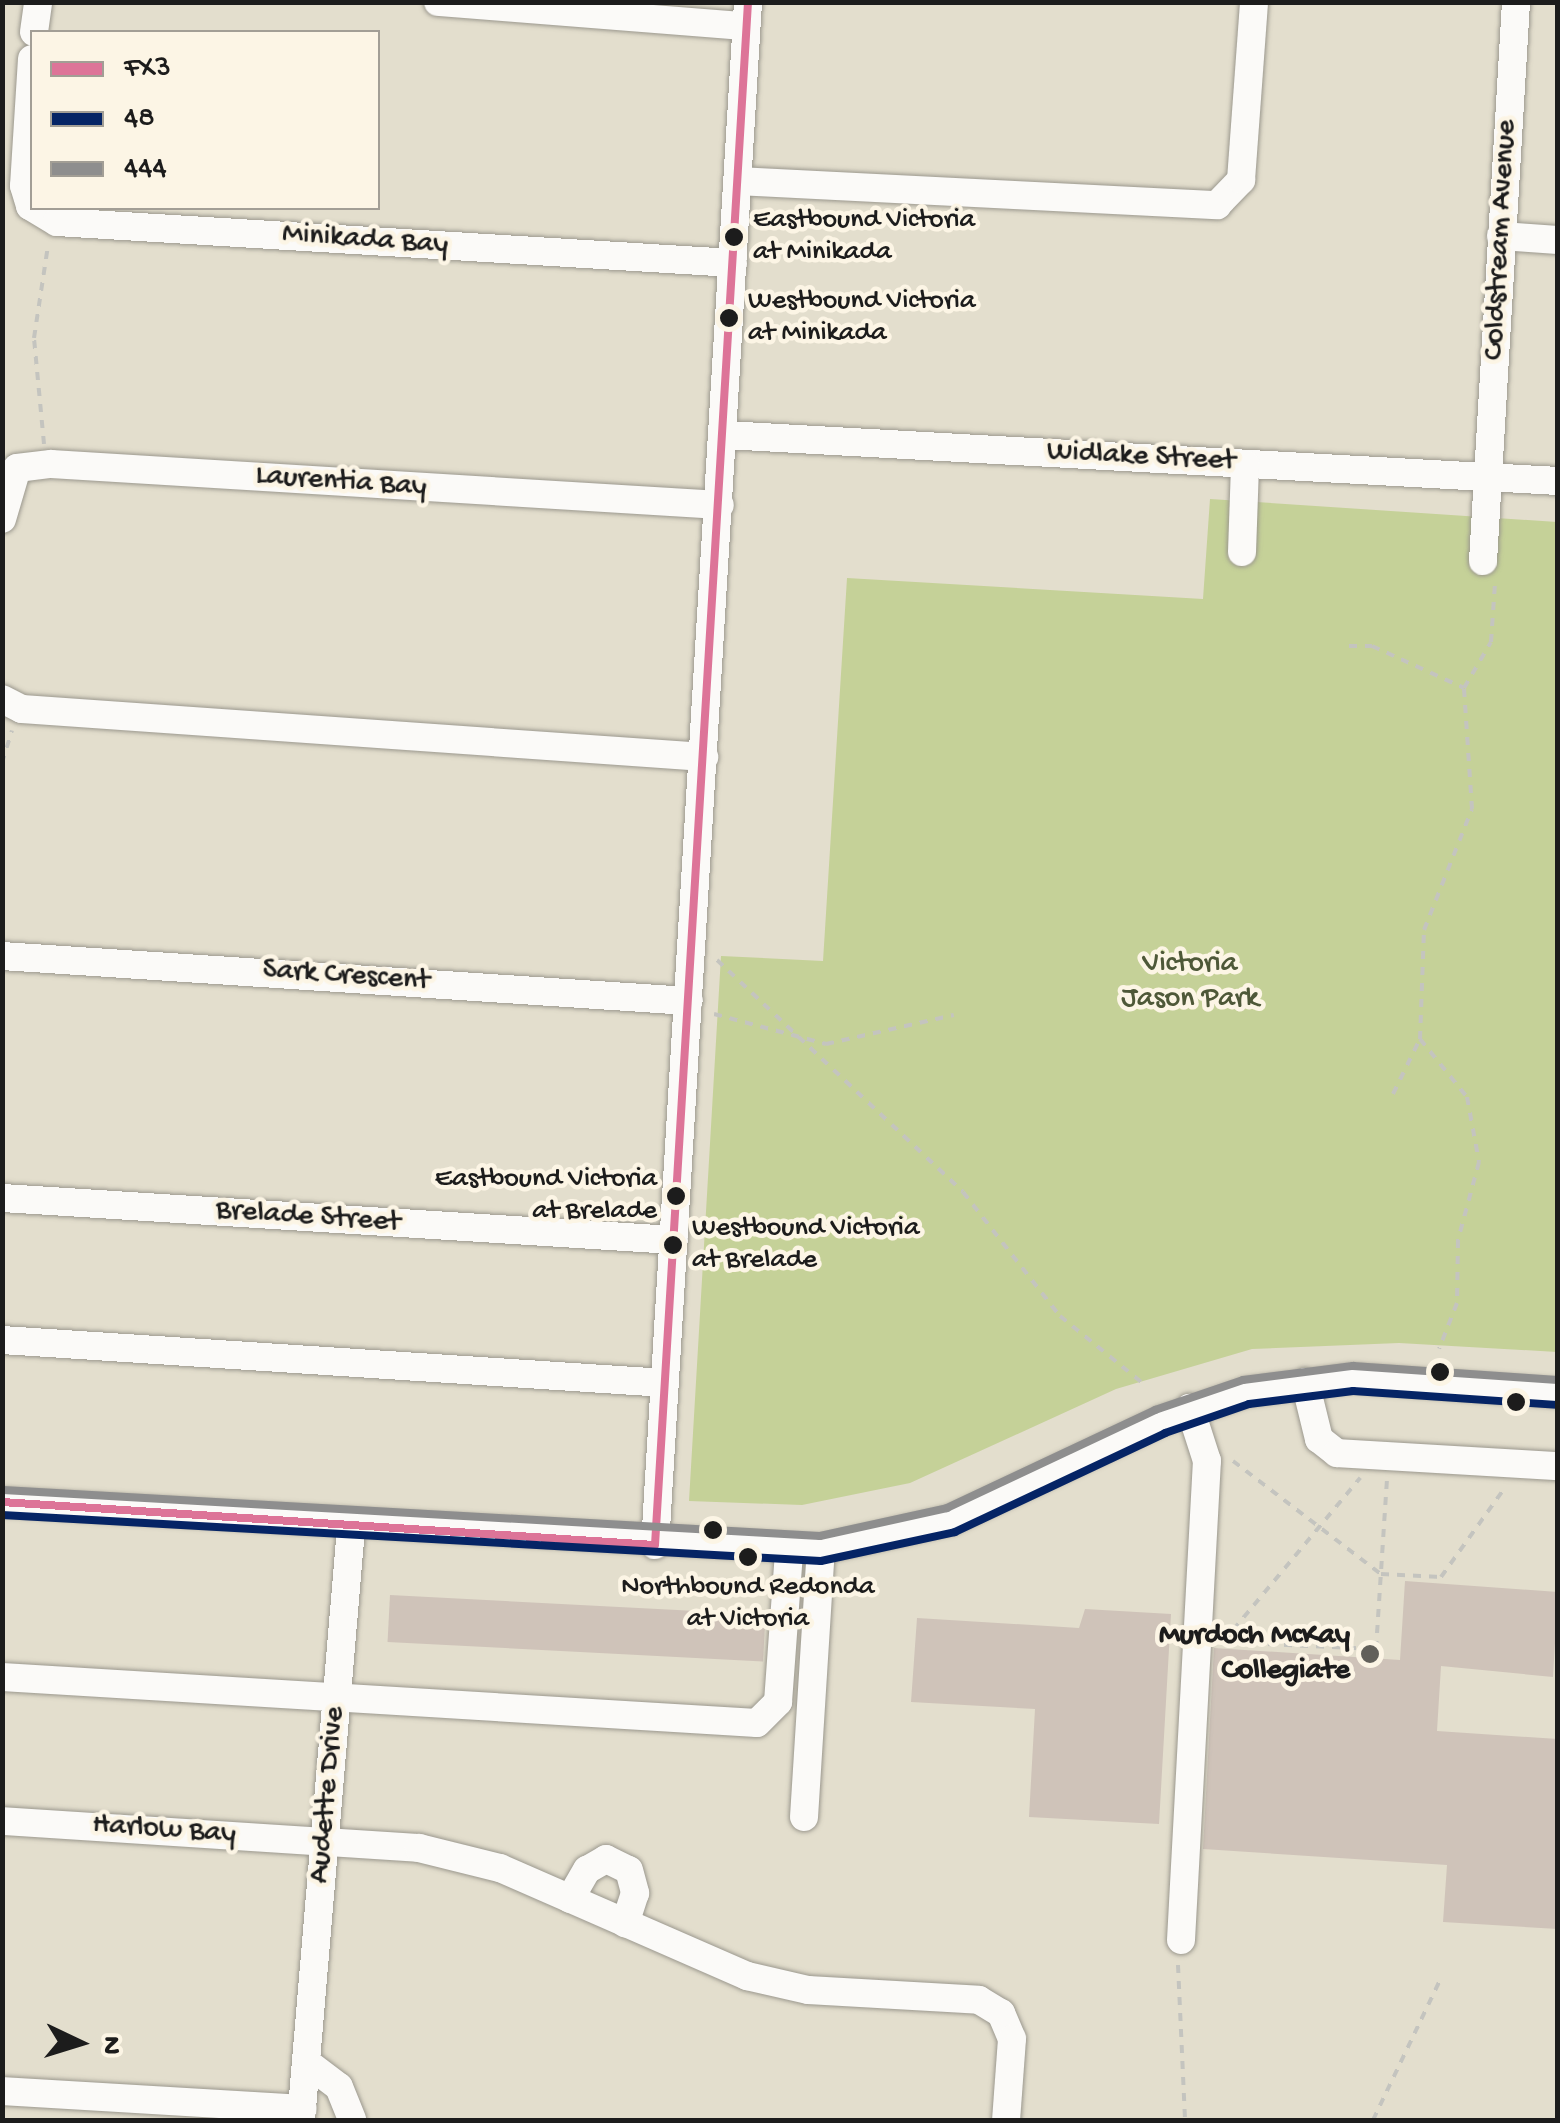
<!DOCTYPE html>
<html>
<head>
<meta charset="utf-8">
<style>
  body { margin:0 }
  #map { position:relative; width:1560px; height:2123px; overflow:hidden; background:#e3decd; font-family:"Gochi Hand",sans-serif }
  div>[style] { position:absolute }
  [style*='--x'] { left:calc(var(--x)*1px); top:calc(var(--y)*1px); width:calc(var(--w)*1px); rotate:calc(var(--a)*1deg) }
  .green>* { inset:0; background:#c5d198 }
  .building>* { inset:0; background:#cfc3b9; transform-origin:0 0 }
  .path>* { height:4px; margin-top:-2px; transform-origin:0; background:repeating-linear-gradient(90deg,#c4c4bf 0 8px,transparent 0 16px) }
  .roads { filter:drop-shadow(0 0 2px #9b988e) drop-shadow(0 0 2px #9b988e) }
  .minor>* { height:28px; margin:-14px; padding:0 14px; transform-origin:14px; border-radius:14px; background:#fbfaf8 }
  .bus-1>* { height:8px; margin:-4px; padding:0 4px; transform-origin:4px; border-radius:4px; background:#dd7498 }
  .bus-2>* { height:8px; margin:-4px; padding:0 4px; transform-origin:4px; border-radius:4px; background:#052465 }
  .bus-3>* { height:8px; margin:-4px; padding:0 4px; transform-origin:4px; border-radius:4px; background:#8e8e8e }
  .dots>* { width:28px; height:28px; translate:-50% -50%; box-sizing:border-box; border:5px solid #fcf5e5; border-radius:50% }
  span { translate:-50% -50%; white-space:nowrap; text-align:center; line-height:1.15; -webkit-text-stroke:9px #fcf5e5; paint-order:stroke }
  .bus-label { font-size:28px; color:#1c1c1c }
  .left { translate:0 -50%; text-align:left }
  .right { translate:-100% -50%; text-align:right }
  .street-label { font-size:30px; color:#1c1c1c }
  .park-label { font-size:30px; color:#4e5838 }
  .poi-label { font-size:30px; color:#1c1c1c; font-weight:700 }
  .frame { position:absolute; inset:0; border:5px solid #1c1c1c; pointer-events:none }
  .legend { position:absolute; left:30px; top:30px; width:350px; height:180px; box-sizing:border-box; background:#fcf5e5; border:2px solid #a29e95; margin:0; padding:12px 18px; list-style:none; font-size:30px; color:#1c1c1c }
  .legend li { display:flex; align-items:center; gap:20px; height:50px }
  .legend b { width:50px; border:2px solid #a29e95 }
  .north { position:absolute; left:30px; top:1993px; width:100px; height:100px; -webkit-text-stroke:8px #fcf5e5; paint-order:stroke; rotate:94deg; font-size:28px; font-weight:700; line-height:40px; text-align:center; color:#1c1c1c }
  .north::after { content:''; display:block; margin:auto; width:35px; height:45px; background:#1c1c1c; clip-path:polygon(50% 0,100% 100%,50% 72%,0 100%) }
</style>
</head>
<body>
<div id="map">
  <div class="green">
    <div style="clip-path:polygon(1210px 499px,1557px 522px,1557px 1352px,1399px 1343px,1252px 1349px,1116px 1389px,910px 1483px,802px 1505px,689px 1501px,721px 956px,823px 961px,847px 578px,1203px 599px)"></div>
  </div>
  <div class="building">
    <div style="clip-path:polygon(1405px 1581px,1558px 1592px,1553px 1677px,1441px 1666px,1437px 1731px,1558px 1739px,1558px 1929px,1443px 1922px,1447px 1865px,1203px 1849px,1214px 1648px,1400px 1660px)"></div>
    <div style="left:390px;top:1595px;width:376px;height:47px;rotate:3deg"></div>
    <div style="clip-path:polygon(1085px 1609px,1171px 1614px,1159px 1824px,1029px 1817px,1035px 1709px,911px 1702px,917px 1618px,1079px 1628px)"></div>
  </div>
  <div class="path">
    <div style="--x:44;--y:444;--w:106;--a:-95.4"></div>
    <div style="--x:34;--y:338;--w:94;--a:-81.4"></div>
    <div style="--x:1349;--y:646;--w:23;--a:0"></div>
    <div style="--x:1372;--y:646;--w:101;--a:24.5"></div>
    <div style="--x:2;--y:763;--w:34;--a:-73"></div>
    <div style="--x:717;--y:960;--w:338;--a:43.3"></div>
    <div style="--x:963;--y:1192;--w:157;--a:52"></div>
    <div style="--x:1060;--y:1316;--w:111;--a:39.1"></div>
    <div style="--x:714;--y:1014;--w:116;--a:15"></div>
    <div style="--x:826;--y:1044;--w:131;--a:-12.8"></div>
    <div style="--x:1420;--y:1039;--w:75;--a:51"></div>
    <div style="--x:1467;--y:1097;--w:66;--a:79.5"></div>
    <div style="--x:1479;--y:1162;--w:81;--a:105.1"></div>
    <div style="--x:1458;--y:1240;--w:63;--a:90.9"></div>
    <div style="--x:1457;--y:1303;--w:49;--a:111.4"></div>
    <div style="--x:1393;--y:1094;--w:61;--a:-63.9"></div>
    <div style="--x:1420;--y:1039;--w:109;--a:-87.9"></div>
    <div style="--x:1424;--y:930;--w:130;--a:-68.4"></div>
    <div style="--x:1472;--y:809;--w:121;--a:-93.8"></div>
    <div style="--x:1464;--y:688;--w:53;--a:-59.6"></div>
    <div style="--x:1491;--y:642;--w:59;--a:-86.1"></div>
    <div style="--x:1233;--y:1461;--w:186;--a:37.4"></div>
    <div style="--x:1381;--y:1574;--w:60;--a:2.9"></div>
    <div style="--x:1441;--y:1577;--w:108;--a:-54.4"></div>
    <div style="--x:1220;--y:1642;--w:156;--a:2.6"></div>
    <div style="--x:1376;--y:1649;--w:169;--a:-86.3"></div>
    <div style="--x:1223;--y:1642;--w:214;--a:-50.1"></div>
    <div style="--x:1178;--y:1965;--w:155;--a:87.4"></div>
    <div style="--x:1373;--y:2120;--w:157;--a:-64.4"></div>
  </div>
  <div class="roads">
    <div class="minor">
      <div style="--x:438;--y:2;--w:309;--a:4.5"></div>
      <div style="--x:34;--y:32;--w:30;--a:-82"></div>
      <div style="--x:32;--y:59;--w:127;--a:93.6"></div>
      <div style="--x:24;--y:186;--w:21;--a:73"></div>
      <div style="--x:30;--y:206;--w:31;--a:31"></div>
      <div style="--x:57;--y:222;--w:677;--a:3.47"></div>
      <div style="--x:737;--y:181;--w:481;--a:2.9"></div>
      <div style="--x:1217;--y:205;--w:35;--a:-46"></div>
      <div style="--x:1241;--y:180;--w:178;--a:-85.8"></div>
      <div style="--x:1501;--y:236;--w:57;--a:4"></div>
      <div style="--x:725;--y:435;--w:834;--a:3.16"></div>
      <div style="--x:2;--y:519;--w:53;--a:-73.6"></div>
      <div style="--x:17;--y:468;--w:34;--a:-7"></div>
      <div style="--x:51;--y:464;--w:670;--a:3.51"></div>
      <div style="--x:1242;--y:552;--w:88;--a:-88"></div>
      <div style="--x:1483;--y:561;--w:560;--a:-86.62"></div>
      <div style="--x:2;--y:699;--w:22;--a:27"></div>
      <div style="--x:22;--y:709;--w:684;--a:4.03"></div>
      <div style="--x:2;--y:956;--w:688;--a:3.75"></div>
      <div style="--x:2;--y:1198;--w:673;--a:3.58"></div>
      <div style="--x:2;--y:1340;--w:664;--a:3.71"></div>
      <div style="--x:1305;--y:1382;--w:59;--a:76.2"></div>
      <div style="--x:1319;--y:1439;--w:23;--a:38"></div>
      <div style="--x:1337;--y:1453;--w:221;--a:3.4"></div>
      <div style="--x:2;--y:1502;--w:820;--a:3.28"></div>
      <div style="--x:821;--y:1549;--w:133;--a:-12.6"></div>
      <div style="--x:951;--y:1520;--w:231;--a:-25.3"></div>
      <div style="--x:1160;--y:1421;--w:91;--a:-18.6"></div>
      <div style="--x:1246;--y:1392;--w:108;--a:-7.5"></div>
      <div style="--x:1353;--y:1378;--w:206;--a:4.2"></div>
      <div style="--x:655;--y:1545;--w:1546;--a:-86.55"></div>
      <div style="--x:2;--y:1677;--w:756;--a:3.49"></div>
      <div style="--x:757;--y:1723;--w:30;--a:-45"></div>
      <div style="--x:778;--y:1702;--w:151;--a:-85.8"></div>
      <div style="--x:804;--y:1817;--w:269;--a:-86.4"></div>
      <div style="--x:2;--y:1821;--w:418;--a:3.7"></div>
      <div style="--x:419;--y:1848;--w:83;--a:13.9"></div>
      <div style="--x:500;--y:1868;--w:270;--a:23.6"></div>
      <div style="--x:747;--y:1976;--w:63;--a:12.9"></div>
      <div style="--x:808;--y:1990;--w:171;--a:3.3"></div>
      <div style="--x:979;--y:2000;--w:26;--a:31"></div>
      <div style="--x:1001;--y:2013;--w:28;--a:67"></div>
      <div style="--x:1012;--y:2039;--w:81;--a:94.2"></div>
      <div style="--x:570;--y:1899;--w:34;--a:-60"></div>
      <div style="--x:587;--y:1870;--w:22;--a:-30"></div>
      <div style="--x:606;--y:1859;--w:25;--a:26"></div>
      <div style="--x:629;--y:1870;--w:24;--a:75"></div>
      <div style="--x:635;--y:1893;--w:32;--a:108"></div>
      <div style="--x:1181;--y:1940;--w:480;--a:-86.9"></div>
      <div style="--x:1207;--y:1461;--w:56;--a:-107.8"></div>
      <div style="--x:306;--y:2062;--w:41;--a:37.1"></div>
      <div style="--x:339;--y:2087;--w:35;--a:68"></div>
      <div style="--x:2;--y:2091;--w:301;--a:3.4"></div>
      <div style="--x:301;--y:2120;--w:594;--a:-85.17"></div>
    </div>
  </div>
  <div class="bus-1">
    <div style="--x:2;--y:1502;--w:654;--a:3.77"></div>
    <div style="--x:655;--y:1545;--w:1546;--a:-86.55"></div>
  </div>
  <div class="bus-2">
    <div style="--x:2;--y:1515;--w:820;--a:3.21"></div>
    <div style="--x:821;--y:1561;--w:137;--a:-12.2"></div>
    <div style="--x:955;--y:1532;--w:232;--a:-25.2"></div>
    <div style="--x:1165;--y:1433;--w:89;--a:-19"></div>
    <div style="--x:1249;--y:1404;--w:105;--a:-7.1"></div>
    <div style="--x:1353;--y:1391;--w:204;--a:3.9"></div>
  </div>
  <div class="bus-3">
    <div style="--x:3;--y:1490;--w:818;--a:3.22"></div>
    <div style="--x:820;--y:1536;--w:130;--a:-12.4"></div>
    <div style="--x:947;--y:1508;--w:230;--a:-25.2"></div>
    <div style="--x:1155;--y:1410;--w:93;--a:-18.8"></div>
    <div style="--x:1243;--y:1380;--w:111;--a:-7.3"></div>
    <div style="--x:1353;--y:1366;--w:205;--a:3.9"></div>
  </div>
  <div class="dots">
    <div style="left:734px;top:237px;background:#1c1c1c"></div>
    <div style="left:729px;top:318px;background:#1c1c1c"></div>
    <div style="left:676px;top:1196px;background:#1c1c1c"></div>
    <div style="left:673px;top:1245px;background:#1c1c1c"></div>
    <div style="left:1440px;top:1372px;background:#1c1c1c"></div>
    <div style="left:1516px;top:1402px;background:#1c1c1c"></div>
    <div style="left:713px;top:1530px;background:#1c1c1c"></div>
    <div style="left:748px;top:1557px;background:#1c1c1c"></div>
    <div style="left:1370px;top:1654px;background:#62605a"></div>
  </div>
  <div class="bus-label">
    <span class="left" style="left:753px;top:237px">Eastbound Victoria<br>at Minikada</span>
    <span class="left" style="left:748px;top:318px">Westbound Victoria<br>at Minikada</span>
    <span class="right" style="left:657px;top:1196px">Eastbound Victoria<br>at Brelade</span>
    <span class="left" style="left:692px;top:1245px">Westbound Victoria<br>at Brelade</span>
    <span style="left:748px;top:1604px">Northbound Redonda<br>at Victoria</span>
  </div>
  <div class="street-label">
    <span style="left:1502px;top:240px;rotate:-87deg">Coldstream Avenue</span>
    <span style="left:365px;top:241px;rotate:4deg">Minikada Bay</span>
    <span style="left:1141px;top:458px;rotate:3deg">Widlake Street</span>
    <span style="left:341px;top:483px;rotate:4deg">Laurentia Bay</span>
    <span style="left:346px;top:977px;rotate:4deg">Sark Crescent</span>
    <span style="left:308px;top:1218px;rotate:4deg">Brelade Street</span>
    <span style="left:329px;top:1795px;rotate:-85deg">Audette Drive</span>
    <span style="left:164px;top:1831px;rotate:4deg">Harlow Bay</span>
  </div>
  <div class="park-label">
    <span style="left:1190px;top:982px">Victoria<br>Jason Park</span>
  </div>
  <div class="poi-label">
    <span class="right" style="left:1350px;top:1654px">Murdoch McKay<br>Collegiate</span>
  </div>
  <div class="frame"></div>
  <ul class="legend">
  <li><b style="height:12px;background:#dd7498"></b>FX3</li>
  <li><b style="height:12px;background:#052465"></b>48</li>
  <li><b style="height:12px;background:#8e8e8e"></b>444</li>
  </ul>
  <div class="north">N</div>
</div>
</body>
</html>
